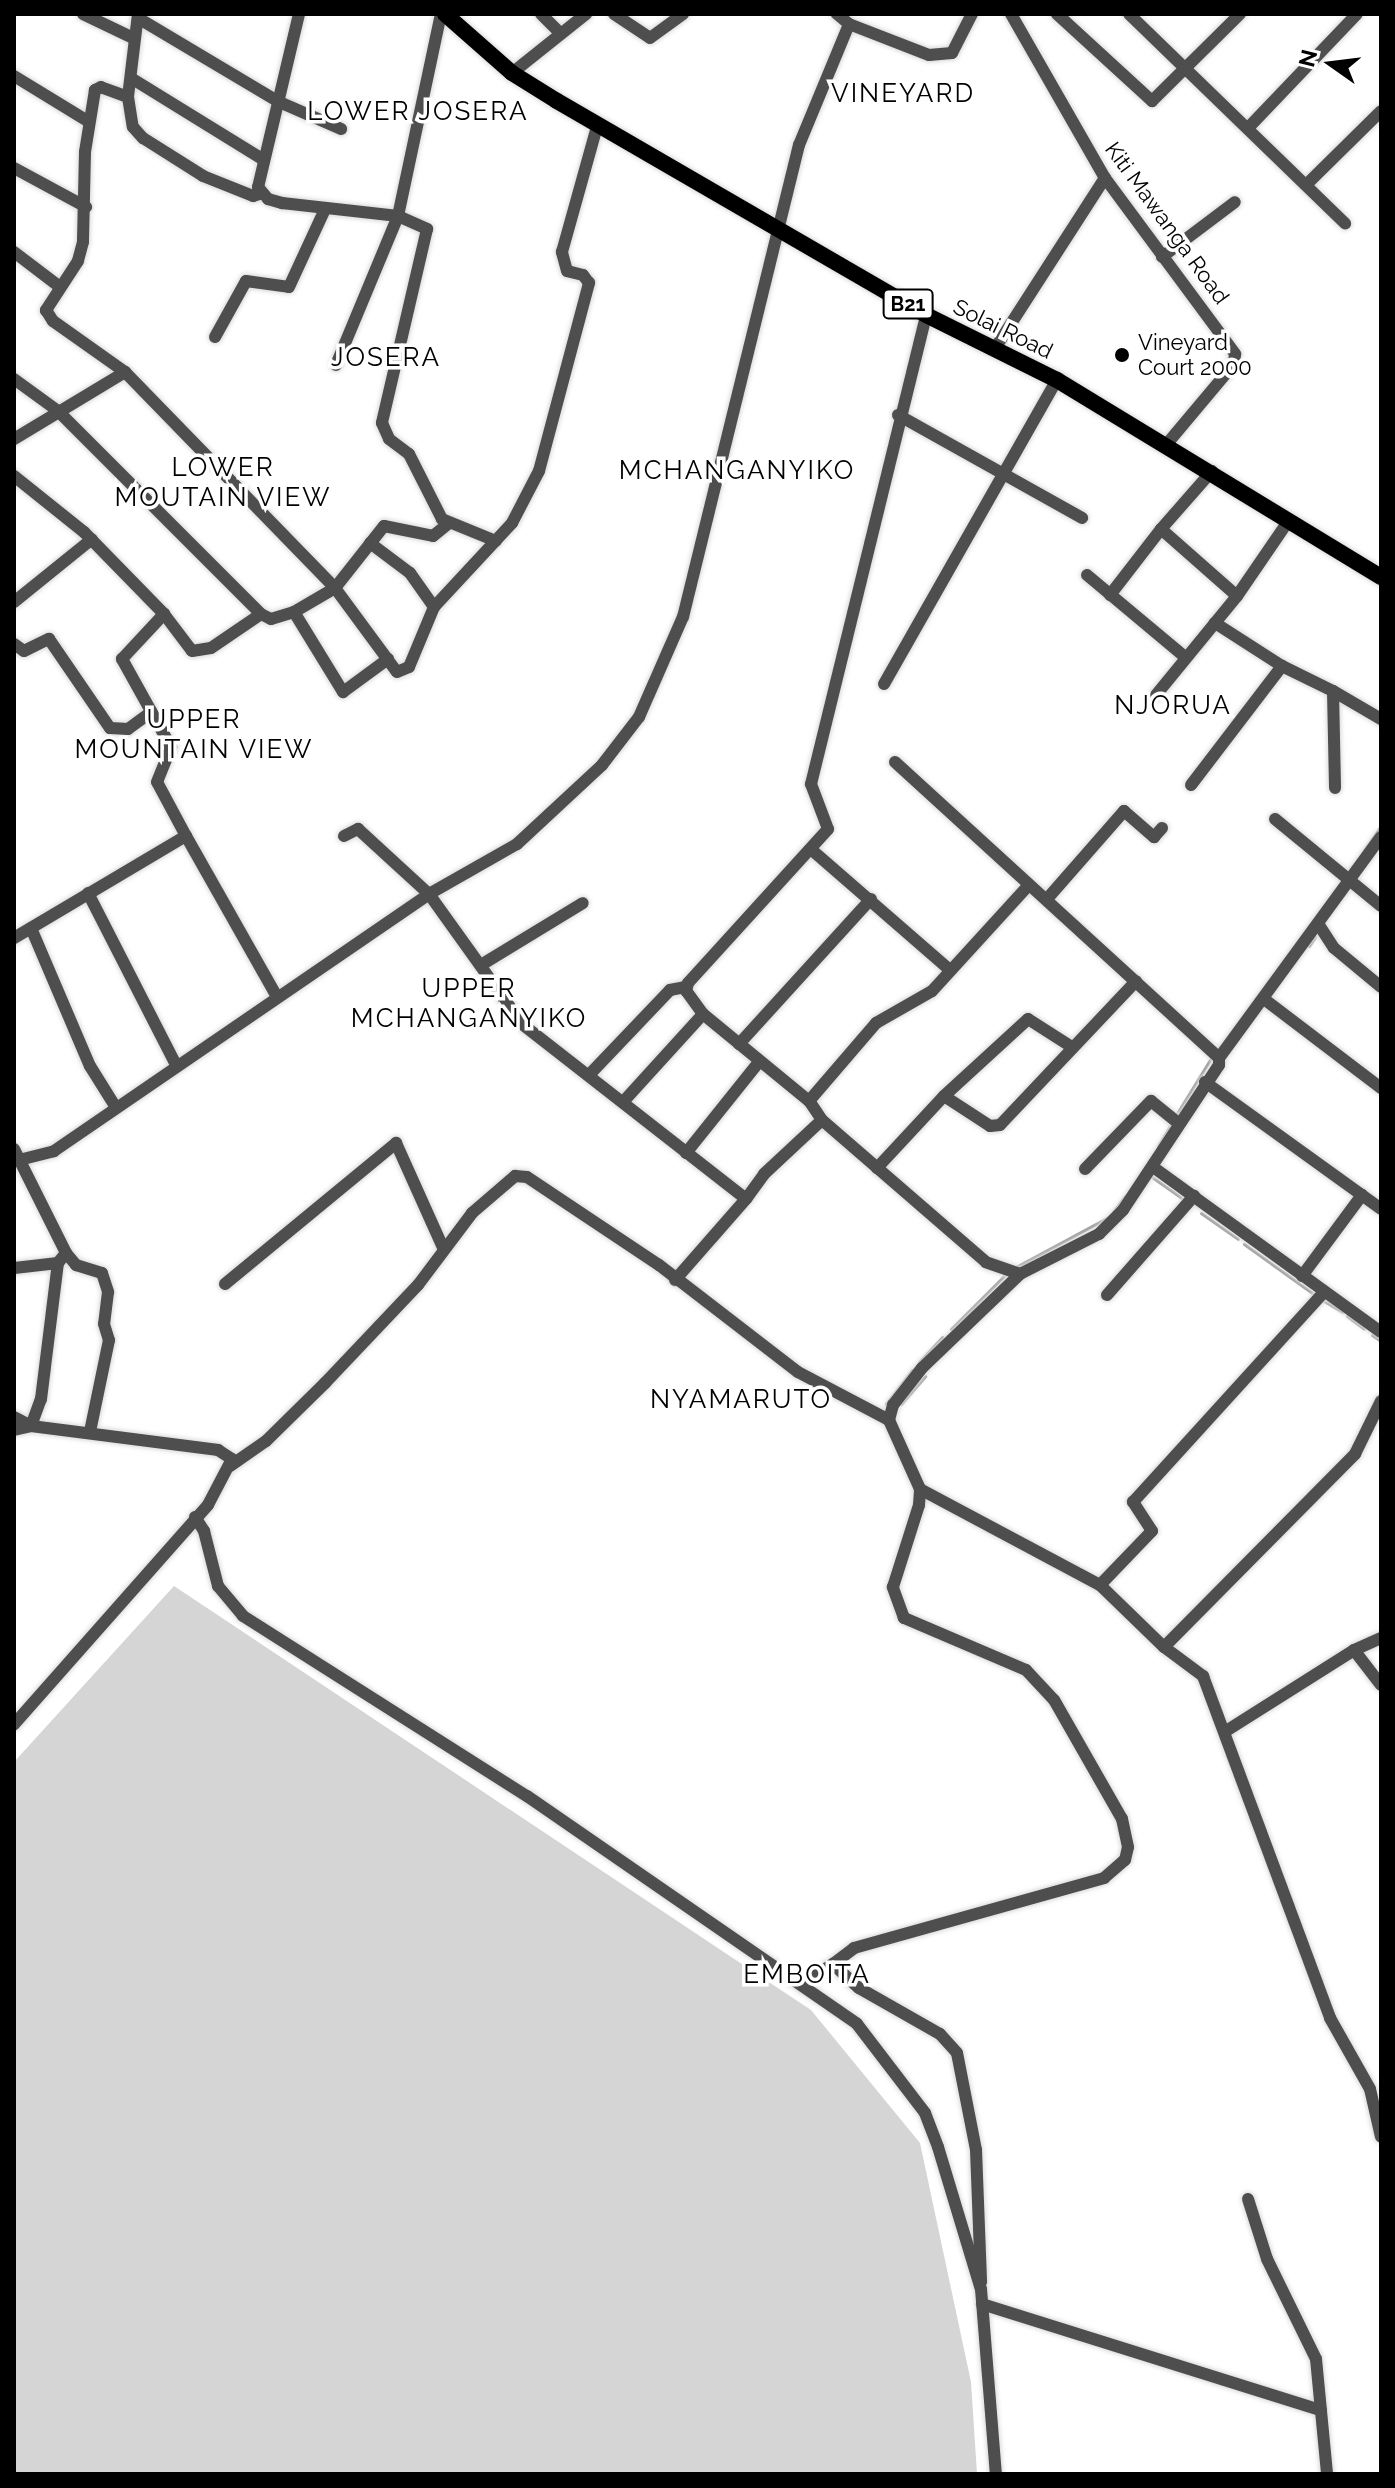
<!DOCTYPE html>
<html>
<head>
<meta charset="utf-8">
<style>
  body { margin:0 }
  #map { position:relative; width:1395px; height:2488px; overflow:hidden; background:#fff; font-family:Raleway,sans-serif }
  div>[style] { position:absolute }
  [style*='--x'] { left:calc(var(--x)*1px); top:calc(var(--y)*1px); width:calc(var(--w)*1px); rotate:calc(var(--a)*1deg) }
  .green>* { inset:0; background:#d5d5d5 }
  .stream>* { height:3px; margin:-1.5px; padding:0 1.5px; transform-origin:1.5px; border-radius:1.5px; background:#9c9c9c }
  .roads { filter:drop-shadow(0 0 2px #dbdbdb) drop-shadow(0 0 2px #dbdbdb) }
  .minor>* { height:12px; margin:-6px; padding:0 6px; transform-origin:6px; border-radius:6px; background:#4e4e4e }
  .highway>* { height:16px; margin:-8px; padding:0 8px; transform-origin:8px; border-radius:8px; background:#000 }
  .dots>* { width:22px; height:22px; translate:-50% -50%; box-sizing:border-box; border:4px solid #fff; border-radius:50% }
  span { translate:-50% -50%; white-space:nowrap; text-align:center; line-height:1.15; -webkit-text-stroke:7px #fff; paint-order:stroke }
  .shield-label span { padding:2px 6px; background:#fff; border:2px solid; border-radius:6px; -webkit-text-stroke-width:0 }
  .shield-label { font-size:20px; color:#000; font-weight:700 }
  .street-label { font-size:22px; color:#000 }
  .poi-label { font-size:22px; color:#000 }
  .left { translate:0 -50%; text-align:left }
  .quarter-label { font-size:26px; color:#000; letter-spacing:2px }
  .frame { position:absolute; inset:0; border:16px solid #000; pointer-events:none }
  .north { position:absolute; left:1291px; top:24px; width:80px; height:80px; -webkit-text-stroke:6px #fff; paint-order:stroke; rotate:284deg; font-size:22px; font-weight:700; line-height:32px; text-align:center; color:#000 }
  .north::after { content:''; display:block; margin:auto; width:28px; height:36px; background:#000; clip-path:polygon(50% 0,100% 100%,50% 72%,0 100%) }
</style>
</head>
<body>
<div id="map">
  <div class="green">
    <div style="clip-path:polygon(174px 1586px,811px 2010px,920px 2143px,971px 2382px,977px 2474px,14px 2474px,14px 1762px)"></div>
  </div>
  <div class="stream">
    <div style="--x:1364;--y:850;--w:29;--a:-55"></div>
    <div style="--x:1309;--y:946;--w:11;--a:-56"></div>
    <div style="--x:1176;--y:1115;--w:67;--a:-58.4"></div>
    <div style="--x:1158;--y:1146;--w:26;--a:-59"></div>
    <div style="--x:1152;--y:1177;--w:42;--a:35.2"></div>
    <div style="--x:1113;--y:1212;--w:20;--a:-53"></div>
    <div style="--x:1201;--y:1213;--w:45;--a:35.1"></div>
    <div style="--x:1244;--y:1244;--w:87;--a:35.7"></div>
    <div style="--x:1016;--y:1267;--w:103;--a:-28.3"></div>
    <div style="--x:1324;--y:1301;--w:21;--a:31"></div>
    <div style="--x:1347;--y:1316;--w:21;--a:37"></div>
    <div style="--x:951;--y:1329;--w:75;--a:-45"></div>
    <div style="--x:1372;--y:1335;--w:11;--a:34"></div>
    <div style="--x:919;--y:1362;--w:34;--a:-47"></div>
    <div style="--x:886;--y:1404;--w:43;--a:-52.6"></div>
    <div style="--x:901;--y:1404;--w:37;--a:-49"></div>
  </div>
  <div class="roads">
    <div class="minor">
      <div style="--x:83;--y:14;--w:55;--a:25.6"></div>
      <div style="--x:138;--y:14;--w:84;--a:96.9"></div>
      <div style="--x:128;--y:97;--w:29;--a:-160"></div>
      <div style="--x:101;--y:87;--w:7;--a:153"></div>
      <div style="--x:95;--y:90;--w:63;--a:99.2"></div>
      <div style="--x:85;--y:152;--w:90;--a:91.3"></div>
      <div style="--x:83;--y:242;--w:20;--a:105"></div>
      <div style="--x:78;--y:261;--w:59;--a:123.1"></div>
      <div style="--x:46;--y:310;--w:13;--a:58"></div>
      <div style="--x:53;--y:321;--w:88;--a:35.3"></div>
      <div style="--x:125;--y:372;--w:301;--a:45.8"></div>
      <div style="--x:335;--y:588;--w:79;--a:-51.7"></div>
      <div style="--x:384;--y:526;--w:50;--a:11.5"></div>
      <div style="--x:433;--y:536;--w:19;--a:-39"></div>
      <div style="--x:299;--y:14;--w:178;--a:103.3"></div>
      <div style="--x:258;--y:187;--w:16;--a:50"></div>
      <div style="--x:268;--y:199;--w:15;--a:16"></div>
      <div style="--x:282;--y:203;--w:117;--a:6.4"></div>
      <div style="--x:398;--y:216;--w:32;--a:24"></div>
      <div style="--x:427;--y:229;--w:199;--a:103.1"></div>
      <div style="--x:382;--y:423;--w:17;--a:66"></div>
      <div style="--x:389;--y:439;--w:25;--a:37"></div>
      <div style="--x:409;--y:454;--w:73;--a:63.1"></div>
      <div style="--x:442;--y:519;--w:58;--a:22.2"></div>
      <div style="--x:541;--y:14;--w:28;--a:45"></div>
      <div style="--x:614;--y:14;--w:43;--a:33.7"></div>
      <div style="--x:650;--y:38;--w:41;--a:-36"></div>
      <div style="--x:1011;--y:14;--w:189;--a:60.2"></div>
      <div style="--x:1105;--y:178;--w:219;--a:53.5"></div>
      <div style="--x:1235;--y:354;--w:10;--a:96"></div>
      <div style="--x:1234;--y:364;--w:106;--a:130"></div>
      <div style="--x:1057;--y:14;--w:129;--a:42.5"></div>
      <div style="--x:1152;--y:101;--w:124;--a:-44.7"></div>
      <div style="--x:1129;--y:14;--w:301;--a:44.1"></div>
      <div style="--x:138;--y:18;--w:162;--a:30.8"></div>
      <div style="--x:277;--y:101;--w:70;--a:23.6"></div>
      <div style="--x:849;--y:24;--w:86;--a:21.2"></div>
      <div style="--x:929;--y:55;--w:23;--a:-5"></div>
      <div style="--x:952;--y:53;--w:44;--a:-62.9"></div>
      <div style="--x:512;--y:73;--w:95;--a:-38.6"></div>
      <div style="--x:14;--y:76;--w:88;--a:31.5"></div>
      <div style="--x:131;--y:78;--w:156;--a:31.7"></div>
      <div style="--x:128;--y:97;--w:30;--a:81"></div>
      <div style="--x:133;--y:127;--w:15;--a:48"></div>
      <div style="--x:143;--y:138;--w:71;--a:32.3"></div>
      <div style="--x:203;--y:176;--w:54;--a:21.8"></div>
      <div style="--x:253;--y:196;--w:9;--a:-18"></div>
      <div style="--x:1249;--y:127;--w:156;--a:-46.3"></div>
      <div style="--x:14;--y:168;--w:82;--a:28.4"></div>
      <div style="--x:1306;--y:185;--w:105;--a:-44.6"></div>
      <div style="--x:14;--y:252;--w:58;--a:37.3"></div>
      <div style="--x:1162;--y:257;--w:91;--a:-37"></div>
      <div style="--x:215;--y:337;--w:64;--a:-61"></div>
      <div style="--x:246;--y:281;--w:43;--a:7.9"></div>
      <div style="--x:289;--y:287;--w:86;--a:-65.2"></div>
      <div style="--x:994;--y:350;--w:205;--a:-57.2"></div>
      <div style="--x:336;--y:365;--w:161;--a:-67.4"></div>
      <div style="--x:398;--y:216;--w:207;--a:-78"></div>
      <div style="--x:14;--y:379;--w:54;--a:36"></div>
      <div style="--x:58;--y:411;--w:287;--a:45"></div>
      <div style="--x:261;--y:614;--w:11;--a:27"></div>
      <div style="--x:271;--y:619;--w:24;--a:-17"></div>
      <div style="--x:294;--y:612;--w:48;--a:-30.3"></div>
      <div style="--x:335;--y:588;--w:104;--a:53.6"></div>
      <div style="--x:397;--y:672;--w:13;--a:-23"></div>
      <div style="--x:409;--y:667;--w:65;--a:-67.4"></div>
      <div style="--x:434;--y:607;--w:115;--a:-47.1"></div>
      <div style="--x:512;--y:523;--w:59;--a:-62.6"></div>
      <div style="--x:539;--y:471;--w:195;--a:-75.1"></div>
      <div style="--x:589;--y:283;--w:10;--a:-127"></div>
      <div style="--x:583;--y:275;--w:16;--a:-166"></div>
      <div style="--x:567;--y:271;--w:20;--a:-105"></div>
      <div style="--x:562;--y:252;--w:134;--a:-74.4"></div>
      <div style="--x:898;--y:415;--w:211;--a:29.2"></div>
      <div style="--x:14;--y:439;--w:130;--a:-31.1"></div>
      <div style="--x:1212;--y:471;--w:77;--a:131.3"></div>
      <div style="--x:1161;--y:529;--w:101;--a:41.4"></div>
      <div style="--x:14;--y:476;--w:90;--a:38.7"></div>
      <div style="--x:84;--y:532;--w:115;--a:45.7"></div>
      <div style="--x:164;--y:614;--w:46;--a:52.9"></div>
      <div style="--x:192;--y:651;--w:19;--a:-9"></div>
      <div style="--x:211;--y:648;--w:60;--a:-34.2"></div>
      <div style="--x:370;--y:543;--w:50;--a:36.9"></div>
      <div style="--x:410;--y:573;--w:42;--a:54.8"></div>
      <div style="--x:1087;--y:575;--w:128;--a:39.9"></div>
      <div style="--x:1110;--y:595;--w:83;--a:-52.3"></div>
      <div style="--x:14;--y:602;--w:100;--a:-38.9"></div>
      <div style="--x:294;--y:612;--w:94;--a:58.5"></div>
      <div style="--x:343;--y:692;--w:56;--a:-36.3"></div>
      <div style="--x:14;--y:644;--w:12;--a:35"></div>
      <div style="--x:24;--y:651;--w:28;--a:-26"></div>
      <div style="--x:49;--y:639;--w:108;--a:55.6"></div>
      <div style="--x:110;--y:728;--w:18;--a:3"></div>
      <div style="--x:128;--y:729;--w:29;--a:-36"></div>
      <div style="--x:1282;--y:666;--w:57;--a:26.1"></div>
      <div style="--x:1333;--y:691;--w:97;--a:88.8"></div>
      <div style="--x:884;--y:684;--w:350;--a:-60.4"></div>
      <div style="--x:1333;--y:691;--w:56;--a:30.3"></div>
      <div style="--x:1156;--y:695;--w:128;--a:-50.7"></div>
      <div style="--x:1237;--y:596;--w:88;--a:-55.6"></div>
      <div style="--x:895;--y:762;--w:439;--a:42.4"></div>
      <div style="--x:1191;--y:785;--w:150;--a:-52.6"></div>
      <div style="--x:1282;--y:666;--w:80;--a:-147.3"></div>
      <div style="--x:1275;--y:819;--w:137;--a:39.4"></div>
      <div style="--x:186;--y:836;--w:185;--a:60.5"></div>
      <div style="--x:344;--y:836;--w:16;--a:-27"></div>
      <div style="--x:358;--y:829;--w:96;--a:42.5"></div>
      <div style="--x:429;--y:894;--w:160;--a:54.4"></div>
      <div style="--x:522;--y:1024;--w:284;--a:38"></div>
      <div style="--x:746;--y:1199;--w:31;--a:-54"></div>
      <div style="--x:764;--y:1174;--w:79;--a:-43"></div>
      <div style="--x:813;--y:851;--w:181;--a:41"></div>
      <div style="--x:88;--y:893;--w:193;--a:62.9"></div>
      <div style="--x:1047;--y:899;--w:117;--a:-48.8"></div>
      <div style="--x:1124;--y:811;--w:40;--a:41"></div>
      <div style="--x:1154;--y:837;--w:12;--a:-48"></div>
      <div style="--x:1319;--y:925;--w:27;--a:57"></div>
      <div style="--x:1334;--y:948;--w:61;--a:39.7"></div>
      <div style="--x:31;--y:928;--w:150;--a:66.9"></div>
      <div style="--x:90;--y:1066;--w:47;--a:58"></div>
      <div style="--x:14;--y:938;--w:200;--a:-30.7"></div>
      <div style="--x:186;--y:836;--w:61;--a:-118.2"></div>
      <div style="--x:157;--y:782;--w:38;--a:-68"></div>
      <div style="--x:171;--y:747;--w:101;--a:-119.1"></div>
      <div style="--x:122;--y:659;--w:62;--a:-47"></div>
      <div style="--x:481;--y:965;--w:119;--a:-31.3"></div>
      <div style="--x:1264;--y:999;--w:147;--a:37.3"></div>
      <div style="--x:703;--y:1014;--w:137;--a:39.4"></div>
      <div style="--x:739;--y:1044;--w:196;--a:-47.7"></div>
      <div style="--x:589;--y:1075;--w:117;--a:-46.4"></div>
      <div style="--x:670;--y:990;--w:16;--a:-11"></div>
      <div style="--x:1205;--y:1082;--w:217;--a:35.8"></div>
      <div style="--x:944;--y:1096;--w:114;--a:-42.5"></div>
      <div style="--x:1028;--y:1019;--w:52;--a:32.5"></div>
      <div style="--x:623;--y:1102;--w:119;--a:-47.7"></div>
      <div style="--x:703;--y:1014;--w:29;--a:-126"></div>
      <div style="--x:686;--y:991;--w:8;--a:-76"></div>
      <div style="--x:688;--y:983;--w:208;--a:-47.7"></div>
      <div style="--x:828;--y:829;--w:48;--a:-110.7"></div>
      <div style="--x:811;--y:784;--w:483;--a:-76.2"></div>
      <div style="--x:14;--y:1149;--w:116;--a:63.4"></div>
      <div style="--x:66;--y:1253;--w:13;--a:129"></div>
      <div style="--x:58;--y:1263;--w:44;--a:173.5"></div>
      <div style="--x:686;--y:1153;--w:115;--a:-51.3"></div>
      <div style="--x:19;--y:1160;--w:36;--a:-14"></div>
      <div style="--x:54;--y:1151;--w:455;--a:-34.4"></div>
      <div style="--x:429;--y:894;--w:101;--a:-29.6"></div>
      <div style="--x:517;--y:844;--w:116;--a:-42.9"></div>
      <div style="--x:602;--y:765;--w:61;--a:-52.4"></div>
      <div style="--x:639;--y:717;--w:109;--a:-66.3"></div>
      <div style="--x:683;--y:617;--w:486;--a:-76.2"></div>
      <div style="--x:799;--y:145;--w:131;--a:-67.5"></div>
      <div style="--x:849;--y:24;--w:16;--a:-140"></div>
      <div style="--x:1153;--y:1167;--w:281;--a:35.9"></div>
      <div style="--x:877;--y:1168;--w:98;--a:-47.1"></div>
      <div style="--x:944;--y:1096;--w:55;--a:33.1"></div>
      <div style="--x:990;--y:1126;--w:10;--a:-6"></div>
      <div style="--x:1000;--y:1125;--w:198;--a:-46.6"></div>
      <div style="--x:1085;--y:1169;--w:95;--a:-45.9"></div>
      <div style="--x:1151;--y:1101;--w:35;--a:39"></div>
      <div style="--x:66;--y:1253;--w:16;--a:50"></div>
      <div style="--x:76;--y:1265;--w:27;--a:17"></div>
      <div style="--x:102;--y:1273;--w:20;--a:72"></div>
      <div style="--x:108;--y:1292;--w:32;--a:97"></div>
      <div style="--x:104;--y:1324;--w:17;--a:73"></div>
      <div style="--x:109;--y:1340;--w:94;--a:101.7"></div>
      <div style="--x:1020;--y:1274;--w:36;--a:-161"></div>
      <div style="--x:986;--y:1262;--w:217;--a:-139.1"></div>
      <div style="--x:822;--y:1120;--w:23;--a:-124"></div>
      <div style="--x:809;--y:1101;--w:103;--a:-49.3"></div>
      <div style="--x:876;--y:1023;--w:64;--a:-29.7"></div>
      <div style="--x:932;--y:991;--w:142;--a:-47.6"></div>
      <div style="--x:1302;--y:1276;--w:101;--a:-53.5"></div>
      <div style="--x:675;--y:1280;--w:108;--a:-48.8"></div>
      <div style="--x:225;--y:1284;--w:222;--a:-39.5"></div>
      <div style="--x:396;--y:1143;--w:117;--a:65.8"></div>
      <div style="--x:1107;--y:1295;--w:132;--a:-48.7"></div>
      <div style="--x:14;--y:1417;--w:19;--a:28"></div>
      <div style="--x:31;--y:1426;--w:189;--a:7.3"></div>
      <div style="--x:218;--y:1450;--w:17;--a:33"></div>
      <div style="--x:232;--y:1459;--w:52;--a:117.6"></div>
      <div style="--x:208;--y:1505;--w:293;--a:131.5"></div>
      <div style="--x:14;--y:1430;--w:17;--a:-13"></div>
      <div style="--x:31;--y:1426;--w:29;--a:-70"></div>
      <div style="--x:41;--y:1399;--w:137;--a:-82.9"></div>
      <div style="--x:230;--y:1466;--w:44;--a:-34.8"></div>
      <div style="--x:266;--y:1441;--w:83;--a:-44.5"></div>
      <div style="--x:325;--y:1383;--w:135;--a:-46.5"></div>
      <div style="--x:418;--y:1285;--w:90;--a:-53.1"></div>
      <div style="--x:472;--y:1213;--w:57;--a:-40.7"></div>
      <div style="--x:515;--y:1176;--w:12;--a:5"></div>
      <div style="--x:527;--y:1177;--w:159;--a:33.7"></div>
      <div style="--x:659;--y:1265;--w:175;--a:37.6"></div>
      <div style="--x:798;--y:1372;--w:103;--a:27.8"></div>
      <div style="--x:920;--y:1489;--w:204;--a:28.1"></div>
      <div style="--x:1100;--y:1585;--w:89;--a:44.1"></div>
      <div style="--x:1164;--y:1647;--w:49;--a:36.6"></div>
      <div style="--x:1203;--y:1676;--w:365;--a:69.6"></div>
      <div style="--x:1330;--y:2018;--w:81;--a:60.6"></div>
      <div style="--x:1370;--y:2089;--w:49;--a:77.1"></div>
      <div style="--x:195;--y:1517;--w:17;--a:57"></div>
      <div style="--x:204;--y:1531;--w:57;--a:75.7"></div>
      <div style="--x:218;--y:1586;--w:39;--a:50"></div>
      <div style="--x:243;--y:1616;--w:336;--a:32.4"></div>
      <div style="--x:527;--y:1796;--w:401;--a:34.6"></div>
      <div style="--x:857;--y:2024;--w:112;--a:52.6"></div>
      <div style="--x:925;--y:2113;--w:36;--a:69"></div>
      <div style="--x:938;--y:2147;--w:148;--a:73.2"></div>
      <div style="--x:981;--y:2289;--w:186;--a:85.4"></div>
      <div style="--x:1100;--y:1585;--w:75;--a:-46.1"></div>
      <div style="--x:1152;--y:1531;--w:35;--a:-123"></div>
      <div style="--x:1133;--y:1502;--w:284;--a:-47.7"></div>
      <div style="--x:1381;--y:1638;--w:30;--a:156"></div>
      <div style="--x:1354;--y:1650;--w:44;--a:52.4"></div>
      <div style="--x:1164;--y:1647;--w:272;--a:-45.3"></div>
      <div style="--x:1355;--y:1454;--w:59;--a:-63.9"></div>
      <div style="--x:1226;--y:1731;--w:151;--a:-32.3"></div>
      <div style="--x:833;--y:1964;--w:26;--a:-37"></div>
      <div style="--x:854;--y:1948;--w:260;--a:-15.6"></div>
      <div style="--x:1104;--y:1878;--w:28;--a:-41"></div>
      <div style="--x:1125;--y:1860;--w:13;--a:-77"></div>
      <div style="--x:1128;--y:1847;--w:29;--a:-102"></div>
      <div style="--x:1122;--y:1819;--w:137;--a:-119.7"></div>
      <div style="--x:1054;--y:1700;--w:41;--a:-133"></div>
      <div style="--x:1026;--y:1670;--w:133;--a:-156.9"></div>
      <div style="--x:904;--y:1618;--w:33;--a:-110"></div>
      <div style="--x:893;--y:1587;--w:86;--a:-72.4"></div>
      <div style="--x:919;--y:1505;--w:16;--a:-86"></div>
      <div style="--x:920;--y:1489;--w:76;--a:-114.2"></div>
      <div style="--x:889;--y:1420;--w:16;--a:-75"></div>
      <div style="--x:893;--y:1405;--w:47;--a:-51.9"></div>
      <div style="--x:922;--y:1368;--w:136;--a:-43.8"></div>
      <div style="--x:1020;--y:1274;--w:89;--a:-26.9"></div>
      <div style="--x:1099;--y:1234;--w:34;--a:-45"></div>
      <div style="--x:1123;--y:1210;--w:174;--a:-56.5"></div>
      <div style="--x:1219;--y:1065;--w:7;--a:-90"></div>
      <div style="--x:1219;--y:1058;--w:274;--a:-53.8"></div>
      <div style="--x:803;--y:1984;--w:36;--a:-34"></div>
      <div style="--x:833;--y:1964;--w:35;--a:43"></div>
      <div style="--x:859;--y:1988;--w:93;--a:29.6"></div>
      <div style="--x:940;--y:2034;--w:25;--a:48"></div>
      <div style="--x:957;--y:2053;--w:99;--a:78.9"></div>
      <div style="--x:976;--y:2150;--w:132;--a:87.8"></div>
      <div style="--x:1248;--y:2199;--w:63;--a:72.4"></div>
      <div style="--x:1267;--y:2259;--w:111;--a:63.9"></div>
      <div style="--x:1316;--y:2359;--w:116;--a:84.5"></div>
      <div style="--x:982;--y:2304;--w:355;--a:17.4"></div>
    </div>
    <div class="highway">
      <div style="--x:445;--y:14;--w:89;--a:41.4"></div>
      <div style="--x:512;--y:73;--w:53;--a:31.9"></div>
      <div style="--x:557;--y:101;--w:427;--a:30.1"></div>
      <div style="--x:926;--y:315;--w:146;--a:26.4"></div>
      <div style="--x:1057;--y:380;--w:379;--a:31.3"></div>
    </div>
  </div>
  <div class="dots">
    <div style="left:1122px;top:355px;background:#000"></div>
  </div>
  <div class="shield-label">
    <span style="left:908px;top:304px">B21</span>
  </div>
  <div class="street-label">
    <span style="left:1167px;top:223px;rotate:54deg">Kiti Mawanga Road</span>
    <span style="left:1003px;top:329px;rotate:26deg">Solai Road</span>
  </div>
  <div class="poi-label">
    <span class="left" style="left:1138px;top:355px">Vineyard<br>Court 2000</span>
  </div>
  <div class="quarter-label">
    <span style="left:903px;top:94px">VINEYARD</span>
    <span style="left:418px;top:112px">LOWER JOSERA</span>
    <span style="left:386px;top:358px">JOSERA</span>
    <span style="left:223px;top:483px">LOWER<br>MOUTAIN VIEW</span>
    <span style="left:737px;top:471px">MCHANGANYIKO</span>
    <span style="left:1173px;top:706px">NJORUA</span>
    <span style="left:194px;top:735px">UPPER<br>MOUNTAIN VIEW</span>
    <span style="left:469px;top:1004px">UPPER<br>MCHANGANYIKO</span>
    <span style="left:741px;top:1400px">NYAMARUTO</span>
    <span style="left:807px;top:1975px">EMBOITA</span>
  </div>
  <div class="frame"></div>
  <div class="north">N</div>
</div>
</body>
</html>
